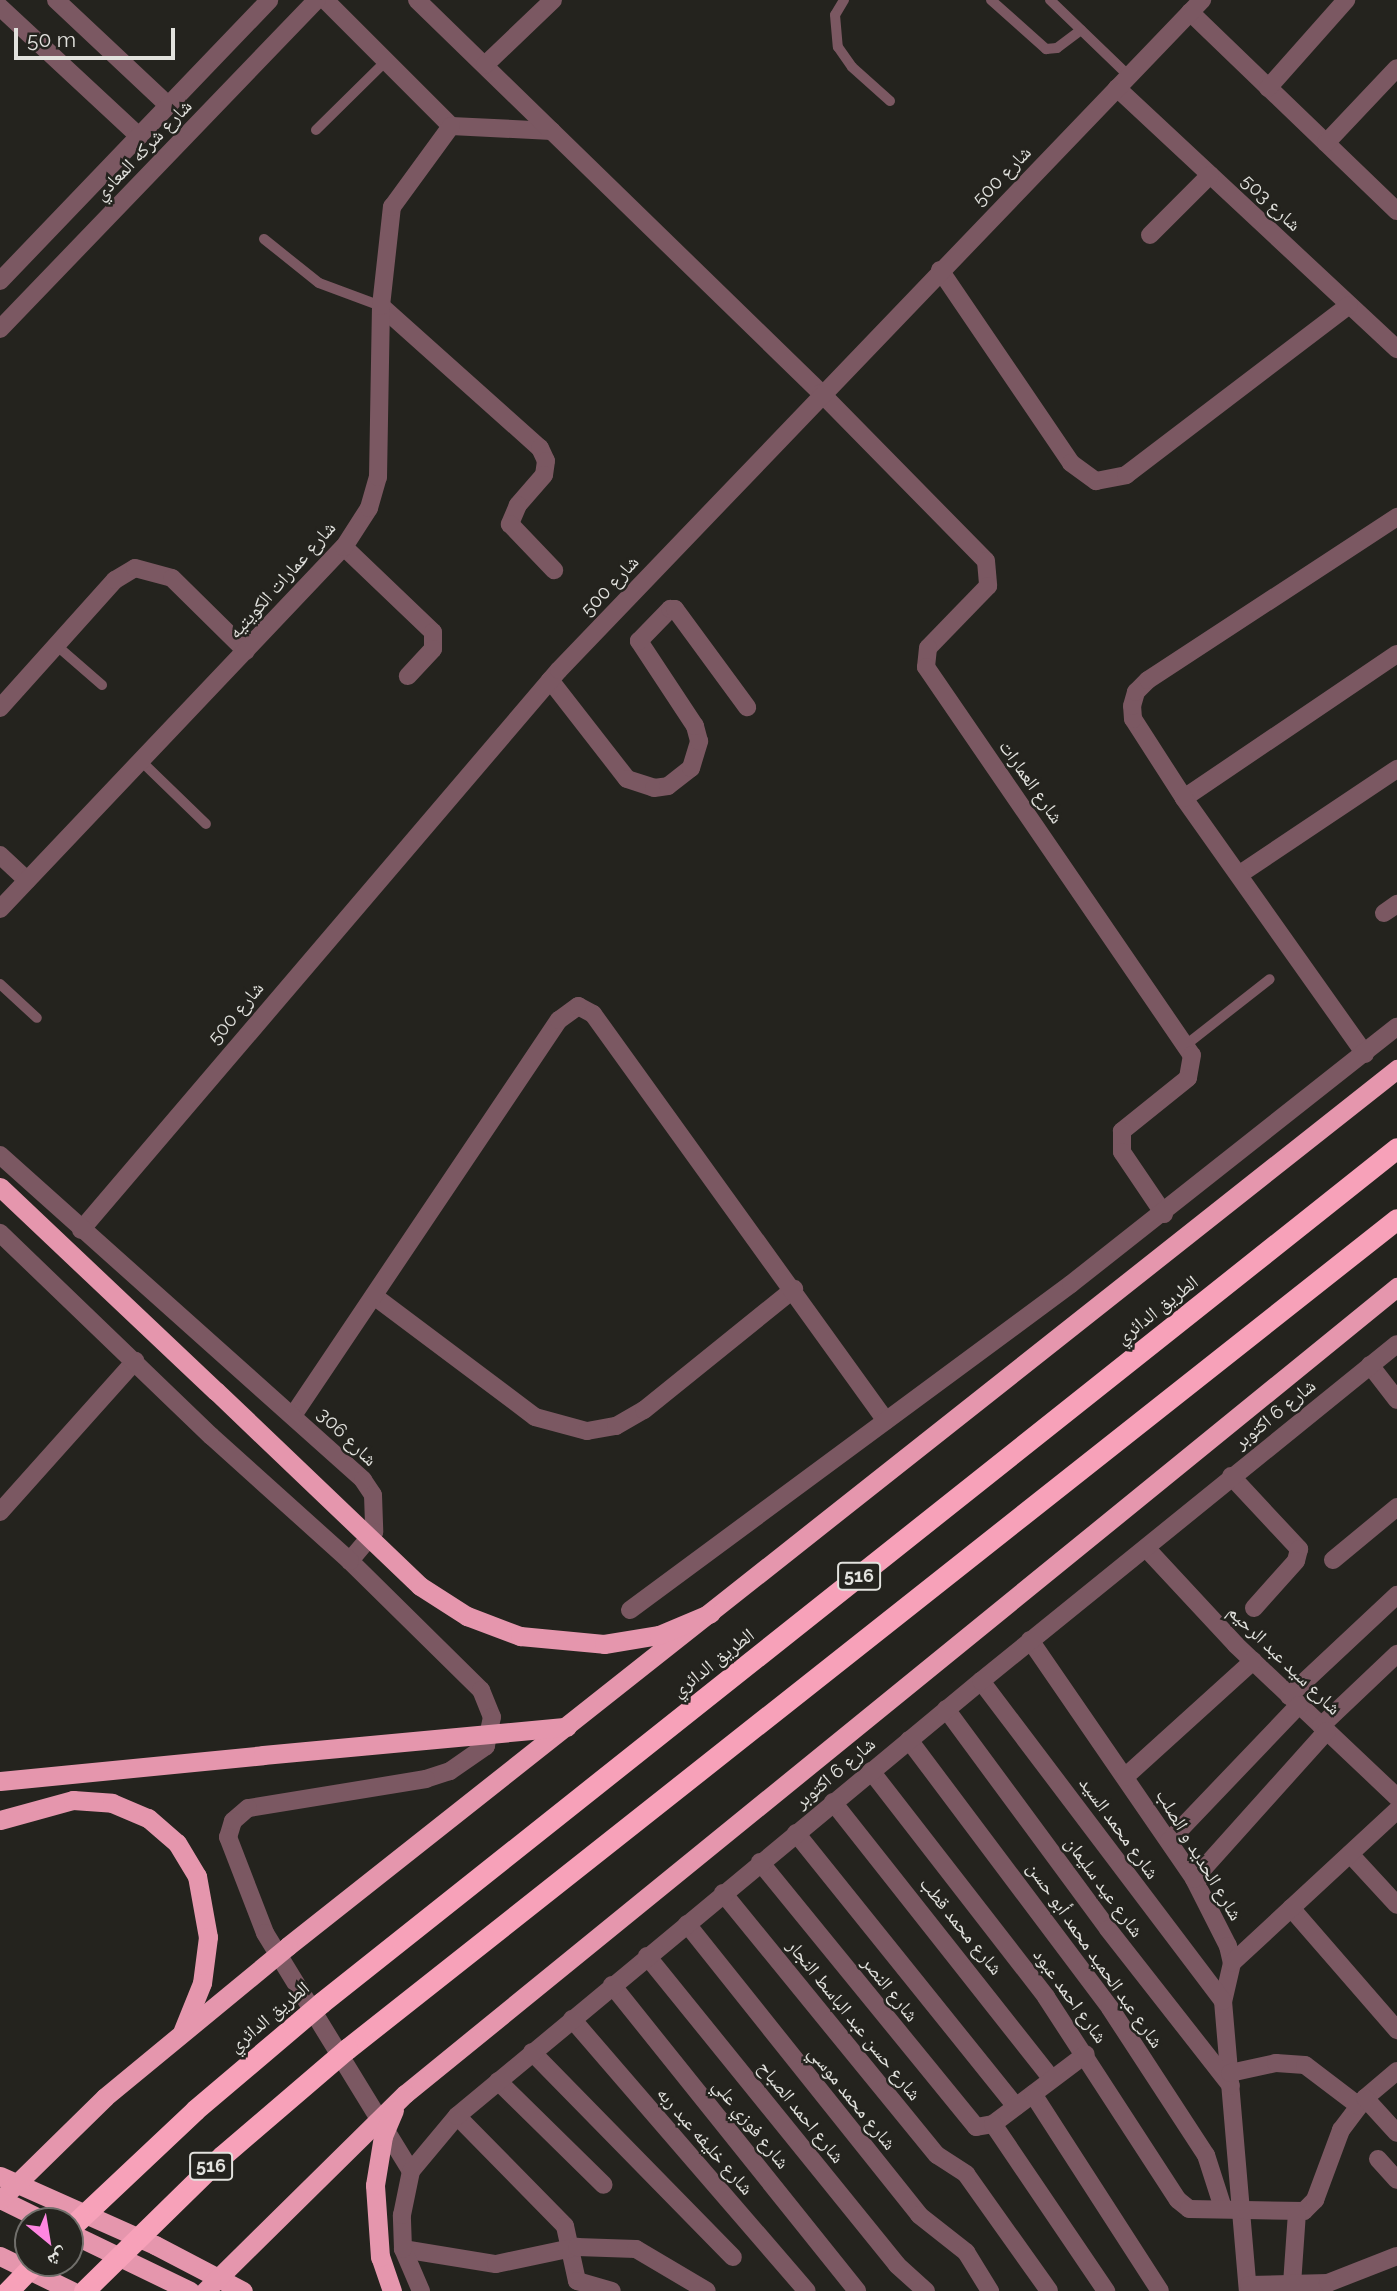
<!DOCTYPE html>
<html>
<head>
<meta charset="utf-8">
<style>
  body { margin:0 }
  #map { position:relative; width:1397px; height:2291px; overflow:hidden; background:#24231e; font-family:Raleway,"Noto Naskh Arabic",sans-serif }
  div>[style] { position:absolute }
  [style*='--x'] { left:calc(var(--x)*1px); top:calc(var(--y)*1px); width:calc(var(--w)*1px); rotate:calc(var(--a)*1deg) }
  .service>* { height:10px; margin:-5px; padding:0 5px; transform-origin:5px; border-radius:5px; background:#7b5862 }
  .minor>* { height:18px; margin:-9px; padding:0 9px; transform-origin:9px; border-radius:9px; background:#7b5862 }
  .tertiary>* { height:18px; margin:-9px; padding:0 9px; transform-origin:9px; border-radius:9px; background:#7b5862 }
  .trunk>* { height:19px; margin:-9.5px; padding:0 9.5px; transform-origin:9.5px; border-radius:9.5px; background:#e596ad }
  .motorway>* { height:21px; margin:-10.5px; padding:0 10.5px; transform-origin:10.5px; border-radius:10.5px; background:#f7a1b9 }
  .trunk-bridge>* { height:19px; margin:-9.5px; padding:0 9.5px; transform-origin:9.5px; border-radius:9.5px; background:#e596ad }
  .motorway-bridge>* { height:21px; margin:-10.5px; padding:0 10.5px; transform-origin:10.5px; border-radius:10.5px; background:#f7a1b9 }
  span { translate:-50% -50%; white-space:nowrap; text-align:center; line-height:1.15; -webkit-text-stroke:5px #24231e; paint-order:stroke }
  .shield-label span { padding:2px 5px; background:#24231e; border:2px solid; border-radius:5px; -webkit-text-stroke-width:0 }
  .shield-label { font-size:18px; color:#e2e2de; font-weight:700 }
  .street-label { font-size:19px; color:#e2e2de }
  .north { position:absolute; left:14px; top:2207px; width:70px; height:70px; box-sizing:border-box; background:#24231e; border:2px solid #706f6b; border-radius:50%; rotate:150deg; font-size:19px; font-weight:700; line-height:28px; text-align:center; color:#e2e2de }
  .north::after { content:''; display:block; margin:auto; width:24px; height:32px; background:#fe86e1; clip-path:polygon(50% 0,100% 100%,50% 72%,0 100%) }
  .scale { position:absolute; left:14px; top:28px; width:161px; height:32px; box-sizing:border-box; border:4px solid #e2e2de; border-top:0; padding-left:9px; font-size:21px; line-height:24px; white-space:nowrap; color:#e2e2de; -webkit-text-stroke:5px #24231e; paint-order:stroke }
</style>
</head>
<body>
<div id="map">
  <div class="service">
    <div style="--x:844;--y:0;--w:17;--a:121"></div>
    <div style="--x:835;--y:15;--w:32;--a:85"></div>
    <div style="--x:838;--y:47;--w:24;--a:55"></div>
    <div style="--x:852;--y:67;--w:51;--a:41.8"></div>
    <div style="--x:991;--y:0;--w:74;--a:41.7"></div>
    <div style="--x:1046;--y:49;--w:11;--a:-5"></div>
    <div style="--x:1057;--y:48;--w:30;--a:-37"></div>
    <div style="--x:1050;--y:0;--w:110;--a:43.9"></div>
    <div style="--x:316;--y:130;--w:98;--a:-44.6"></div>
    <div style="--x:264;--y:239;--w:70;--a:38.7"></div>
    <div style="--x:319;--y:283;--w:66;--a:20.4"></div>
    <div style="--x:56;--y:645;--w:61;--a:41"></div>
    <div style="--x:142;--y:762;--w:89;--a:44.1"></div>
    <div style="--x:0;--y:984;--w:50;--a:42.6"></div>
    <div style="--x:1187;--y:1044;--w:105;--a:-38.1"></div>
  </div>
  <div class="minor">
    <div style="--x:56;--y:0;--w:154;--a:43.2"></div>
    <div style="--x:325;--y:0;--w:178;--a:45"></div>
    <div style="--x:451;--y:126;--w:101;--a:2.8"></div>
    <div style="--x:417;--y:0;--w:564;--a:44.21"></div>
    <div style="--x:821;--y:393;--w:235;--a:45.5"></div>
    <div style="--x:986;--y:561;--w:25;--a:85"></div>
    <div style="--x:988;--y:586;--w:86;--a:134.1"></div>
    <div style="--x:928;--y:648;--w:19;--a:96"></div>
    <div style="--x:926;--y:667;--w:470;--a:55.6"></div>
    <div style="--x:1192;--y:1055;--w:23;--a:100"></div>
    <div style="--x:1188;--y:1078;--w:85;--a:141.2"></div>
    <div style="--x:1122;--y:1131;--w:21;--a:90"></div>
    <div style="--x:1122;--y:1152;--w:75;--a:55.9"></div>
    <div style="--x:0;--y:7;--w:190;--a:42.9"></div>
    <div style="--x:1190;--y:12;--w:287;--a:43.9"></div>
    <div style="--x:485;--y:65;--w:94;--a:-43.7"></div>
    <div style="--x:1117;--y:88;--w:383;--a:43"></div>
    <div style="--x:1268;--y:88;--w:118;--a:-48.4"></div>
    <div style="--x:1326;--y:143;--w:103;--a:-46.6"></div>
    <div style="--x:1150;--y:235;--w:85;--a:-45"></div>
    <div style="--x:940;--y:270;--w:233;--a:55.8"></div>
    <div style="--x:1071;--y:463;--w:31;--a:36"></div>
    <div style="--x:1096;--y:481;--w:31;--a:-11"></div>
    <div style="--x:1126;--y:475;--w:280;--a:-37.3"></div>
    <div style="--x:381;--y:306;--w:213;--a:41.8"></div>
    <div style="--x:540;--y:448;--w:14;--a:65"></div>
    <div style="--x:546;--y:461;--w:14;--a:98"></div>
    <div style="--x:544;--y:475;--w:40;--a:131"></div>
    <div style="--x:518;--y:505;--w:21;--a:113"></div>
    <div style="--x:510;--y:524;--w:64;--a:46.3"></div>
    <div style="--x:344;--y:547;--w:123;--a:43.7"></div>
    <div style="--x:433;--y:632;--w:17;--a:90"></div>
    <div style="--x:433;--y:649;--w:37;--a:133"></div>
    <div style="--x:550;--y:680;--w:125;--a:52.1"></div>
    <div style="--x:627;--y:779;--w:28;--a:18"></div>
    <div style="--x:654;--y:788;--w:14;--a:-8"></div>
    <div style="--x:668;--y:786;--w:29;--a:-38"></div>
    <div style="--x:691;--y:768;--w:28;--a:-73"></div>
    <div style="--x:699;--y:741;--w:16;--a:-105"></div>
    <div style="--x:695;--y:726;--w:102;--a:-123.4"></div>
    <div style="--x:639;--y:641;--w:45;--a:-45.9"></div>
    <div style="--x:670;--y:609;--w:5;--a:0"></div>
    <div style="--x:675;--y:609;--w:122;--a:53.7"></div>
    <div style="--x:0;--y:708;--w:172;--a:-48.1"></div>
    <div style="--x:115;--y:580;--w:23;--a:-31"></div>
    <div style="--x:135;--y:568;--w:38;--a:15"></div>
    <div style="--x:172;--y:578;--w:104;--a:44.6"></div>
    <div style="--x:1184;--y:798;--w:257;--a:-34.1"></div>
    <div style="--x:0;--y:855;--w:37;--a:43"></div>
    <div style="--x:1240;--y:874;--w:189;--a:-33.8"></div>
    <div style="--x:0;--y:909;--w:499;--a:-46.5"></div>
    <div style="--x:344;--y:547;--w:46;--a:-57.3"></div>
    <div style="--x:369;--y:508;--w:32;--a:-74"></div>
    <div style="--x:378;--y:477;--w:171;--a:-89"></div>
    <div style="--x:381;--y:306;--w:100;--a:-83.7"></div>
    <div style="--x:392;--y:207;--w:100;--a:-53.9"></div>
    <div style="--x:1384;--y:913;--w:16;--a:-35"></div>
    <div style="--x:1365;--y:1054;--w:314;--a:-125.3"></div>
    <div style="--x:1184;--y:798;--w:94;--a:-122.8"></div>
    <div style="--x:1133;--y:719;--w:13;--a:-94"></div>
    <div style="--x:1132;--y:706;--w:15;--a:-74"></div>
    <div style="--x:1136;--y:692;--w:17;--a:-45"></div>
    <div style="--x:1148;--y:680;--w:298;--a:-33.2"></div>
    <div style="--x:81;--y:1230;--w:736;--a:-49.52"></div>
    <div style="--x:559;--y:670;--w:929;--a:-46.18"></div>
    <div style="--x:374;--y:1296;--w:201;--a:36.9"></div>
    <div style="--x:535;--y:1417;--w:54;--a:15.1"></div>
    <div style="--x:587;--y:1431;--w:29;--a:-10"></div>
    <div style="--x:616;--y:1426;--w:32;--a:-30"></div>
    <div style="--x:644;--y:1410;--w:193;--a:-38.9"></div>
    <div style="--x:1370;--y:1365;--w:44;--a:52.4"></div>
    <div style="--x:294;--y:1414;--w:475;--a:-56.1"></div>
    <div style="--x:559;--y:1020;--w:24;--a:-36"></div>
    <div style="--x:578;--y:1006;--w:17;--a:28"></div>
    <div style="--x:593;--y:1014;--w:501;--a:54.25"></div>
    <div style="--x:1231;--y:1476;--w:100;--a:47"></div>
    <div style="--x:1299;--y:1549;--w:12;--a:104"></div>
    <div style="--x:1296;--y:1561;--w:63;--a:131.8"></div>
    <div style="--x:0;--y:1512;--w:203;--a:-48.2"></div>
    <div style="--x:1146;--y:1548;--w:132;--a:47.1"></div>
    <div style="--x:1236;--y:1645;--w:221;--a:43.4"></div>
    <div style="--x:1333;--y:1560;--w:83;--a:-39.6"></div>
    <div style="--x:350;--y:1561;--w:184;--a:44.6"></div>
    <div style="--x:481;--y:1690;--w:29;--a:68"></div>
    <div style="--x:492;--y:1717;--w:30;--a:102"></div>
    <div style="--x:486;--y:1746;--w:44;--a:145.2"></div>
    <div style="--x:450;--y:1771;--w:25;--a:162"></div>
    <div style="--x:426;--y:1779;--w:180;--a:170.7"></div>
    <div style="--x:248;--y:1808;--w:20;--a:139"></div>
    <div style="--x:233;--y:1821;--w:17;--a:107"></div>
    <div style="--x:228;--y:1837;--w:103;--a:68.9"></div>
    <div style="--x:265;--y:1933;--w:279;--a:58.5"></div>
    <div style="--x:630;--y:1610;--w:548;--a:-36.47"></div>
    <div style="--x:1071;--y:1284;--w:415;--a:-38.3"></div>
    <div style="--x:1030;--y:1640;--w:290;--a:55.5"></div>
    <div style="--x:1194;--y:1879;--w:75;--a:63.1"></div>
    <div style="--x:1228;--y:1946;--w:17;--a:77"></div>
    <div style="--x:1232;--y:1963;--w:39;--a:103"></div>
    <div style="--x:1223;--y:2001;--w:291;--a:85.1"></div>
    <div style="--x:981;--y:1681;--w:401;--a:52.9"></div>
    <div style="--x:1289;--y:1696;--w:148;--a:-43.1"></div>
    <div style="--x:946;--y:1709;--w:273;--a:53.6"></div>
    <div style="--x:1108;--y:1929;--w:199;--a:51.9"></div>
    <div style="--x:1321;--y:1726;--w:105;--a:-43.5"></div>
    <div style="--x:909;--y:1740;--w:335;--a:53.1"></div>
    <div style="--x:1110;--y:2008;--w:176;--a:56.9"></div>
    <div style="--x:1206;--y:2155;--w:56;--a:72.2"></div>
    <div style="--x:871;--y:1771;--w:286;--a:52.2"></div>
    <div style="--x:1046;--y:1997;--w:242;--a:57"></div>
    <div style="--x:1178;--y:2200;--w:14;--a:39"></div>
    <div style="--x:1189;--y:2209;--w:115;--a:1"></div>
    <div style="--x:1304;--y:2211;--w:16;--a:-45"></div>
    <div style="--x:1315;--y:2200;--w:75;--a:-69.6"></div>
    <div style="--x:1341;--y:2130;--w:40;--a:-53"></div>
    <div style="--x:1365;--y:2098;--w:42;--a:-40.2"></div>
    <div style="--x:1125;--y:1777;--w:173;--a:-42.2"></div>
    <div style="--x:833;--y:1802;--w:353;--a:51.7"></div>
    <div style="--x:796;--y:1833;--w:351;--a:51.2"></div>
    <div style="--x:1169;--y:1841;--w:188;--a:-46.3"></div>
    <div style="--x:1350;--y:1854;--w:69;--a:47.3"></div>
    <div style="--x:760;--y:1862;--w:342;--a:50.8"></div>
    <div style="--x:976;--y:2127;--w:17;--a:-10"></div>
    <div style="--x:993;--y:2124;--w:116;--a:-37"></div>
    <div style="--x:1194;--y:1879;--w:199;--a:-48.1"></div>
    <div style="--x:723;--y:1893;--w:338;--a:50.8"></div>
    <div style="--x:937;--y:2155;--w:35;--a:33"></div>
    <div style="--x:966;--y:2174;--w:143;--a:54.6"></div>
    <div style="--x:1291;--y:1908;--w:162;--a:49"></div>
    <div style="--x:687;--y:1924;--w:372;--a:51.4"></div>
    <div style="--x:919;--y:2215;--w:60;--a:38.2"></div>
    <div style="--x:966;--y:2252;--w:46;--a:58.4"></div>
    <div style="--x:647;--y:1956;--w:397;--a:51"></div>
    <div style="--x:897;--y:2265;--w:39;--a:42"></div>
    <div style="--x:1232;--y:1963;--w:225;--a:-42.8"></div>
    <div style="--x:612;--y:1985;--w:392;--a:51.3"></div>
    <div style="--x:572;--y:2019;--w:359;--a:49.2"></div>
    <div style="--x:532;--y:2052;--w:287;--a:45.6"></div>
    <div style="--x:1230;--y:2073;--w:47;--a:-12.3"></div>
    <div style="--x:1276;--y:2063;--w:29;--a:4"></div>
    <div style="--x:1305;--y:2065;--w:68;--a:37.2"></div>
    <div style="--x:498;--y:2081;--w:148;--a:44.5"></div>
    <div style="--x:1033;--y:2094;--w:234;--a:57.2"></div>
    <div style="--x:1365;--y:2098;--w:47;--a:47.6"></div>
    <div style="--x:457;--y:2116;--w:154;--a:45.5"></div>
    <div style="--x:565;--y:2226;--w:56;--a:77.7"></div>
    <div style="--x:577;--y:2281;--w:36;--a:16"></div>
    <div style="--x:993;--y:2124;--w:202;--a:55.9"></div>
    <div style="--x:1378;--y:2159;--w:28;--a:48"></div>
    <div style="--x:403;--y:2249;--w:94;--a:9.2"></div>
    <div style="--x:496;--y:2264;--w:83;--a:-11.9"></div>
    <div style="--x:577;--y:2247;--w:59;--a:1.9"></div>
    <div style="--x:636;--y:2249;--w:82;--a:30.6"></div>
    <div style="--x:1292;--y:2284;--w:71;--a:-86"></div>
    <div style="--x:1249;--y:2285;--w:79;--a:-1.5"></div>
    <div style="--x:1328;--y:2283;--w:74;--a:-21.4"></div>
    <div style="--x:421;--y:2291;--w:46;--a:-113.2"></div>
    <div style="--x:403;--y:2249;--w:34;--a:-92"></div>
    <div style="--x:402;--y:2215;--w:45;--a:-78.4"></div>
    <div style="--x:411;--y:2171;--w:72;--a:-50.1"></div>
    <div style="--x:457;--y:2116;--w:681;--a:-39.7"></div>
    <div style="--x:981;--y:1681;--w:535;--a:-39.01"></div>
  </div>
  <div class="tertiary">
    <div style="--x:0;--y:281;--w:389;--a:-46.2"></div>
    <div style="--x:0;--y:329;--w:457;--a:-46.1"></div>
    <div style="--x:0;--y:1155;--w:487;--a:41.8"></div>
    <div style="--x:363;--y:1480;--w:18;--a:56"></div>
    <div style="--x:373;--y:1495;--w:37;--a:88"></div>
    <div style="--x:374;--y:1532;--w:38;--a:130"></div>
    <div style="--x:350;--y:1561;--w:187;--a:-138"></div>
    <div style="--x:211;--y:1436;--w:293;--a:-136.1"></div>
  </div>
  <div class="trunk">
    <div style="--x:0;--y:1187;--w:297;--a:43.4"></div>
    <div style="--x:0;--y:1781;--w:264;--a:-5.6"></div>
    <div style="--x:0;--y:1820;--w:76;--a:-15.3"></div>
    <div style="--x:73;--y:1800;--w:39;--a:4"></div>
    <div style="--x:112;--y:1803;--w:39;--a:23"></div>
    <div style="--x:148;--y:1818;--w:38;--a:41"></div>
    <div style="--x:177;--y:1843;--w:39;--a:59"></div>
    <div style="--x:197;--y:1876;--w:62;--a:79.8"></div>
    <div style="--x:208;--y:1937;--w:46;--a:97.4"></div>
    <div style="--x:202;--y:1983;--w:51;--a:112"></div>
    <div style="--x:288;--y:1946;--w:1414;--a:-38.34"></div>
    <div style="--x:405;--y:2094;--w:1279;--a:-39.13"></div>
    <div style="--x:0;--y:2176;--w:170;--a:24"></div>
    <div style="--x:155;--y:2245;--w:99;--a:27.6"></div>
    <div style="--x:0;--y:2199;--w:50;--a:26.1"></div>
    <div style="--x:70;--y:2233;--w:133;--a:25.8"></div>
    <div style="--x:0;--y:2256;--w:80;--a:25.9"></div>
  </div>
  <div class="motorway">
    <div style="--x:321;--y:2003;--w:1374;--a:-38.47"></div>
    <div style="--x:347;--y:2049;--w:1338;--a:-38.33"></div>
  </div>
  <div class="trunk-bridge">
    <div style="--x:216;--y:1391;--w:282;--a:43.7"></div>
    <div style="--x:420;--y:1586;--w:56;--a:32.6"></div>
    <div style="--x:467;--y:1616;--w:57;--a:20.7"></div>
    <div style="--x:520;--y:1636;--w:84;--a:5.4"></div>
    <div style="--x:604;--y:1644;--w:56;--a:-9.3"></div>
    <div style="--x:659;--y:1635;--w:56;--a:-22.9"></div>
    <div style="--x:263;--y:1755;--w:305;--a:-5.3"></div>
    <div style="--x:0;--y:2200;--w:147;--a:-44.4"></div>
    <div style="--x:105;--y:2097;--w:237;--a:-39.5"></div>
    <div style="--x:205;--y:2291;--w:281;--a:-44.6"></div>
    <div style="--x:392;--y:2291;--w:36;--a:-109"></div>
    <div style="--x:380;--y:2257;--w:72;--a:-94"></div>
    <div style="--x:375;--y:2185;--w:50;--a:-80.7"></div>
    <div style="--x:383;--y:2136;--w:28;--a:-67"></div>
  </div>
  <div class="motorway-bridge">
    <div style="--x:70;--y:2228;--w:172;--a:-43.3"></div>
    <div style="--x:195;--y:2110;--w:165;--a:-40.3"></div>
    <div style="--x:8;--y:2291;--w:39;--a:-46"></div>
    <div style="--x:84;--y:2291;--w:193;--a:-44.4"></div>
    <div style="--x:222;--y:2156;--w:165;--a:-40.6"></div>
  </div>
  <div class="shield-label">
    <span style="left:859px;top:1576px">516</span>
    <span style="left:211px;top:2166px">516</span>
  </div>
  <div class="street-label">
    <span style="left:143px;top:150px;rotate:-46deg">شارع شركه المعادي</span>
    <span style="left:1002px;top:176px;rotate:-46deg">شارع 500</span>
    <span style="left:1271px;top:203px;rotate:43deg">شارع 503</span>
    <span style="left:282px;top:580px;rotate:-48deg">شارع عمارات الكويتيه</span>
    <span style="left:610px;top:586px;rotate:-47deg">شارع 500</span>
    <span style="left:1031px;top:782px;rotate:55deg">شارع العمارات</span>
    <span style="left:236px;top:1013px;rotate:-50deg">شارع 500</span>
    <span style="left:1157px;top:1310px;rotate:-38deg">الطريق الدائري</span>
    <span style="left:1275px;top:1414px;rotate:-39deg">شارع 6 اكتوبر</span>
    <span style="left:347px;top:1437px;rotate:44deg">شارع 306</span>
    <span style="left:1284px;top:1660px;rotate:44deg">شارع سيد عبد الرحيم</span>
    <span style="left:713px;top:1663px;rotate:-38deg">الطريق الدائري</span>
    <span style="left:835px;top:1773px;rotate:-40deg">شارع 6 اكتوبر</span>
    <span style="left:1119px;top:1828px;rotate:54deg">شارع محمد السيد</span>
    <span style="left:1199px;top:1855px;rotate:59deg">شارع الحديد و الصلب</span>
    <span style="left:1104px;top:1887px;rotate:54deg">شارع عيد سليمان</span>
    <span style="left:961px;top:1926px;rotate:51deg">شارع محمد قطب</span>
    <span style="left:1095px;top:1955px;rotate:55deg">شارع عبد الحميد محمد أبو حسن</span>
    <span style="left:890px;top:1989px;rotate:51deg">شارع النصر</span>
    <span style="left:1070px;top:1996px;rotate:54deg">شارع احمد عبود</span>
    <span style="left:269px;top:2017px;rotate:-40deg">الطريق الدائري</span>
    <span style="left:854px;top:2020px;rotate:51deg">شارع حسن عبد الباسط النجار</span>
    <span style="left:852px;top:2098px;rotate:51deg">شارع محمد موسي</span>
    <span style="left:801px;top:2112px;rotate:51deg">شارع احمد الصباح</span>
    <span style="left:751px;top:2124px;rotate:51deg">شارع فوزي علي</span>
    <span style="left:705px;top:2141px;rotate:49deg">شارع خليفه عبد ربه</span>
  </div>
  <div class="north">ش</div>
  <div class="scale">50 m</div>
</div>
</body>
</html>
